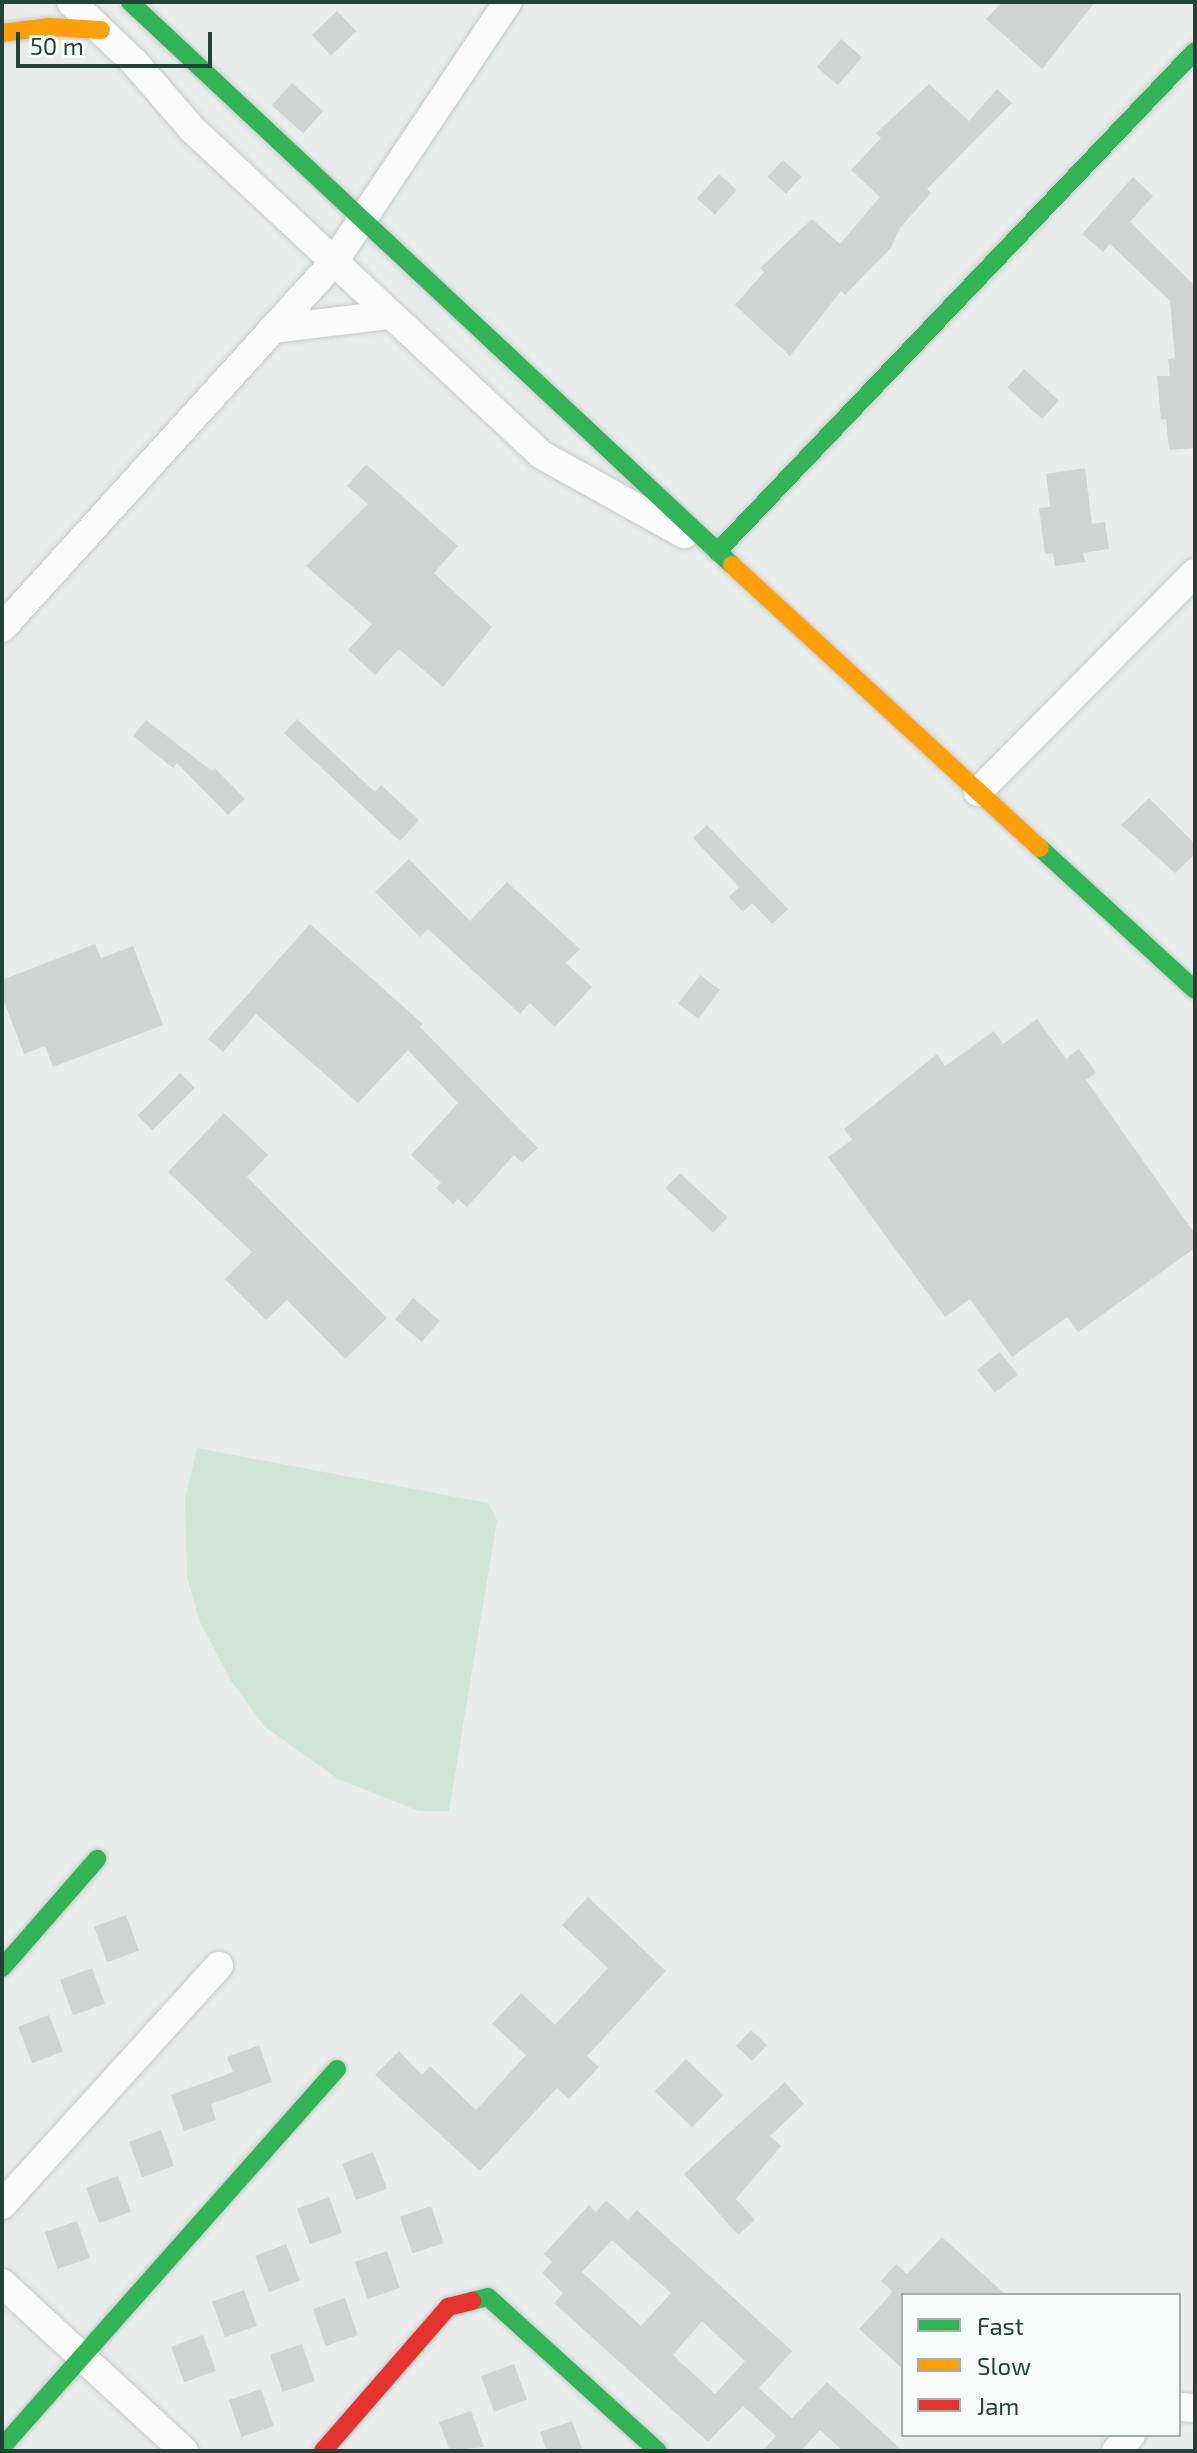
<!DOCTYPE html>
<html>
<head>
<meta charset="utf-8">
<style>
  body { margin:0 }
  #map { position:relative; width:1197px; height:2453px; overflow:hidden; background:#e8edeb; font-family:"Exo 2",sans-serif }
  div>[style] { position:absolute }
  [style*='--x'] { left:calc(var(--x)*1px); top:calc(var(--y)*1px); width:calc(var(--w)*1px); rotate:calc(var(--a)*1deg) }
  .green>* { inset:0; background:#d1e6d8 }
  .building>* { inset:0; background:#cfd4d2; transform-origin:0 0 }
  .roads { filter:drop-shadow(0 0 2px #c5cac8) drop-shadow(0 0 2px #c5cac8) }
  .street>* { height:28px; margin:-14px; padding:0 14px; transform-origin:14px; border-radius:14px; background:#fcfcfc }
  .fast>* { height:18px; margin:-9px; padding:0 9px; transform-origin:9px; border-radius:9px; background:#30b455 }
  .slow>* { height:18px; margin:-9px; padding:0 9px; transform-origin:9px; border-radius:9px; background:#ff9f0a }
  .jam>* { height:18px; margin:-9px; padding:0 9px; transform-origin:9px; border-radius:9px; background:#e5322d }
  span { translate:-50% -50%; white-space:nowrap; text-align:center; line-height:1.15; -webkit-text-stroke:8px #f7fbf9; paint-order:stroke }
  .frame { position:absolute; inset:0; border:4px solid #24423a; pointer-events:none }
  .legend { position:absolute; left:901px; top:2293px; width:280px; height:144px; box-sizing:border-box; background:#f7fbf9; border:2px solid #a3b1ad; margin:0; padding:10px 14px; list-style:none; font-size:24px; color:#24423a }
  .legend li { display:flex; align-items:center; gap:16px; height:40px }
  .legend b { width:40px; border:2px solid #a3b1ad }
  .scale { position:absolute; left:16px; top:32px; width:196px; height:36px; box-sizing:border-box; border:4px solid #24423a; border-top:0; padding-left:10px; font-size:24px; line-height:28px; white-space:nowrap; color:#24423a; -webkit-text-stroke:6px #f7fbf9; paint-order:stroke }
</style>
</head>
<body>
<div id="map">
  <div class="green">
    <div style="clip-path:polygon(197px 1448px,488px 1503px,497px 1520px,449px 1811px,419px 1811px,338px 1779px,265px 1727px,231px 1681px,199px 1620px,187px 1577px,185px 1498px)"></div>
  </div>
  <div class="building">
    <div style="clip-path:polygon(1002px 2px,1095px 2px,1042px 69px,986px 19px)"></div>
    <div style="left:337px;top:11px;width:28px;height:35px;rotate:46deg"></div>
    <div style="left:841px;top:39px;width:28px;height:37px;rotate:41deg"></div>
    <div style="left:292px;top:83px;width:42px;height:30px;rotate:42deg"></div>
    <div style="clip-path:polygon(929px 84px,969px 121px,997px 89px,1012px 103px,927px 189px,931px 193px,900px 228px,891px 248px,845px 295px,841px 291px,790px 356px,735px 305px,764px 272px,760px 268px,812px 219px,840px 244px,880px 197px,851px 170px,881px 138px,876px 133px)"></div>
    <div style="left:783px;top:160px;width:25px;height:23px;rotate:42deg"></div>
    <div style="left:719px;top:174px;width:24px;height:33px;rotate:42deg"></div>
    <div style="clip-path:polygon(1133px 177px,1153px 196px,1130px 222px,1195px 286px,1195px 448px,1169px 450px,1166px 419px,1161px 420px,1157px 376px,1170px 376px,1168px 359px,1175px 358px,1170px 301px,1110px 244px,1103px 252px,1082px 234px)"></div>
    <div style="left:1024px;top:369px;width:47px;height:25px;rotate:42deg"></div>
    <div style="clip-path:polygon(366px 464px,458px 546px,434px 573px,492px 627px,443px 687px,399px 649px,375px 675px,348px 650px,372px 624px,306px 566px,368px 504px,347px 486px)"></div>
    <div style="clip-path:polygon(1085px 468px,1092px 524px,1105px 522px,1109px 549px,1083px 553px,1085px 562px,1055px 566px,1053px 553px,1045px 554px,1039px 508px,1050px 507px,1046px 474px)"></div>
    <div style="clip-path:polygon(297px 719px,375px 792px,381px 785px,419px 820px,400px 841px,284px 733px)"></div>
    <div style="clip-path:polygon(146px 720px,212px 771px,215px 768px,245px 799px,228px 815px,177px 763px,173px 768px,133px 736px)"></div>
    <div style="clip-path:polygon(1149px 798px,1195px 844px,1195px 854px,1175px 873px,1121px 825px)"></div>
    <div style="clip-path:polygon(707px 825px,788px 909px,772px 924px,752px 903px,743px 912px,729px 897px,739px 887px,693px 838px)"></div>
    <div style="clip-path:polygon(409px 859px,470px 921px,507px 882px,580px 949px,566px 963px,592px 987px,555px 1027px,530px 1003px,520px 1014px,428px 929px,420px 937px,375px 892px)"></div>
    <div style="clip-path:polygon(310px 924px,423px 1024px,420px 1027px,538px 1148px,522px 1163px,514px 1155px,467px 1207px,458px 1199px,453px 1204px,436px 1188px,441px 1183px,411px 1155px,458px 1103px,408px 1050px,358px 1103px,256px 1014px,223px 1052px,208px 1039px)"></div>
    <div style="clip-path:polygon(95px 944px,101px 958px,133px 946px,163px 1025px,53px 1067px,45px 1046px,24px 1054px,2px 996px,2px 980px)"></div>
    <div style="left:700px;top:975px;width:25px;height:36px;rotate:37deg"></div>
    <div style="clip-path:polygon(1037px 1019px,1066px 1059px,1079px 1049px,1096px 1073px,1086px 1080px,1195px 1234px,1195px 1248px,1078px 1332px,1067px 1317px,1012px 1357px,970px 1299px,945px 1317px,828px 1157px,852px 1140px,844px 1129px,937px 1054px,945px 1066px,994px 1031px,1003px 1044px)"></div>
    <div style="left:180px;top:1073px;width:21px;height:60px;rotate:45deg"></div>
    <div style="clip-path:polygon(224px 1113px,268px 1155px,247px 1177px,387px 1318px,345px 1359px,287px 1300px,266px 1320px,225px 1279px,252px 1252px,168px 1172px)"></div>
    <div style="left:680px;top:1173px;width:65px;height:21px;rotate:43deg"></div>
    <div style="left:413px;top:1298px;width:35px;height:28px;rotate:40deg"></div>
    <div style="left:1000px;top:1352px;width:29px;height:29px;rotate:52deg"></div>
    <div style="clip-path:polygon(588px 1897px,666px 1971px,587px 2056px,599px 2067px,569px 2099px,557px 2088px,480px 2171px,375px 2075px,399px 2051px,422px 2075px,430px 2066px,476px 2110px,526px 2055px,492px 2024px,521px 1993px,555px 2025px,608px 1968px,562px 1925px)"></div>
    <div style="left:126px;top:1915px;width:38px;height:34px;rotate:70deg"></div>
    <div style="left:92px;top:1968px;width:38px;height:34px;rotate:70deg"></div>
    <div style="left:49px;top:2015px;width:39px;height:33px;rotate:69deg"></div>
    <div style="left:751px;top:2030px;width:22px;height:22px;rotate:43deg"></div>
    <div style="clip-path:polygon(259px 2045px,272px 2082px,211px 2104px,216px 2120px,184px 2131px,171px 2095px,233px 2072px,227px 2057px)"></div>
    <div style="left:686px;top:2059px;width:52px;height:45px;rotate:44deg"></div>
    <div style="clip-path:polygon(785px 2082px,804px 2104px,770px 2136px,781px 2146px,736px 2199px,755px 2220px,738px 2235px,684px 2174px)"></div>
    <div style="left:161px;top:2130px;width:38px;height:34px;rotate:70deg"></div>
    <div style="left:373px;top:2152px;width:39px;height:33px;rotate:69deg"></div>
    <div style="left:118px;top:2176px;width:38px;height:34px;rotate:70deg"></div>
    <div style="left:329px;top:2197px;width:38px;height:34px;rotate:70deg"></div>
    <div style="clip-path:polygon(evenodd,606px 2200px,628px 2220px,637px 2210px,792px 2351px,759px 2388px,792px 2418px,827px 2382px,903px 2451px,843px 2451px,820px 2430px,801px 2451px,762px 2451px,776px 2436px,743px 2406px,708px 2442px,554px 2303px,563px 2293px,542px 2273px,552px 2262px,544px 2254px,589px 2205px,596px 2212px,606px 2200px,612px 2240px,671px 2293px,641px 2326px,582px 2272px,612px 2240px,606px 2200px,702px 2321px,745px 2361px,715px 2394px,673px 2355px,702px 2321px)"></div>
    <div style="left:431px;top:2206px;width:39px;height:33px;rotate:71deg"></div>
    <div style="left:77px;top:2221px;width:39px;height:34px;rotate:71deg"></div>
    <div style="clip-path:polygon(942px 2237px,1006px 2295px,903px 2295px,903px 2369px,859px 2329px,890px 2295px,892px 2291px,881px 2281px,896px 2264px,907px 2274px)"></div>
    <div style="left:286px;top:2244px;width:39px;height:33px;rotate:69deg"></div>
    <div style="left:387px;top:2251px;width:39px;height:34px;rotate:71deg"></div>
    <div style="left:244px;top:2290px;width:38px;height:34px;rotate:70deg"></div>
    <div style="left:345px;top:2298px;width:39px;height:34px;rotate:71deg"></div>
    <div style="left:203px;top:2335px;width:38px;height:34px;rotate:70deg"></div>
    <div style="left:302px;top:2344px;width:39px;height:34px;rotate:71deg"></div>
    <div style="left:514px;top:2364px;width:38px;height:35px;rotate:70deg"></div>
    <div style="left:261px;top:2389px;width:39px;height:34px;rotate:71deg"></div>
    <div style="clip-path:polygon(471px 2411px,484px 2447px,450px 2451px,439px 2422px)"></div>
    <div style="clip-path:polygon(572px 2421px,583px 2451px,547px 2451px,540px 2432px)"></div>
  </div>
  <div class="roads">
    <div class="street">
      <div style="--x:71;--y:2;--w:88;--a:43.6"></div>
      <div style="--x:135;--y:63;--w:87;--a:49.2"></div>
      <div style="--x:192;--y:129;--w:476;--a:43"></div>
      <div style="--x:540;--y:454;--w:165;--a:29.1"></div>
      <div style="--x:272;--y:329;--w:119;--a:-6.8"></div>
      <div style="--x:2;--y:628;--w:493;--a:-47.8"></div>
      <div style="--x:333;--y:263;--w:314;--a:-56.2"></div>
      <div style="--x:978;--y:792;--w:308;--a:-45.3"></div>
      <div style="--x:2;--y:2205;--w:323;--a:-47.8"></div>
      <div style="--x:2;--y:2283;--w:248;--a:42.7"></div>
      <div style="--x:1179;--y:2407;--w:16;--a:4"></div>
      <div style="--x:1116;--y:2451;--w:22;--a:-47"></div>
    </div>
    <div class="fast">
      <div style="--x:130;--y:2;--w:824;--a:43.08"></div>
      <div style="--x:717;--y:552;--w:692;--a:-46.35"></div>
      <div style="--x:1040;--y:848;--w:210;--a:42.5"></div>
      <div style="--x:2;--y:1968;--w:145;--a:-48.9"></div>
      <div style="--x:472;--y:2301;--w:16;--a:-14"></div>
      <div style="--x:488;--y:2297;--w:229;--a:42.2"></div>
      <div style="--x:2;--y:2447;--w:505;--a:-48.45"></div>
    </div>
    <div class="slow">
      <div style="--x:2;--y:33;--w:46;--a:-7.4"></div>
      <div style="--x:48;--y:27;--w:53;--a:3.2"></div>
      <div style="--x:732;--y:565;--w:418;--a:42.6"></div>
    </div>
    <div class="jam">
      <div style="--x:323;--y:2451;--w:191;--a:-49"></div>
      <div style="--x:448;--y:2307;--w:25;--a:-14"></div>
    </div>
  </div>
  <div class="frame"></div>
  <ul class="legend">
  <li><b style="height:10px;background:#30b455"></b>Fast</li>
  <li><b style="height:10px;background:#ff9f0a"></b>Slow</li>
  <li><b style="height:10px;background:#e5322d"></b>Jam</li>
  </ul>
  <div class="scale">50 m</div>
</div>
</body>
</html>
